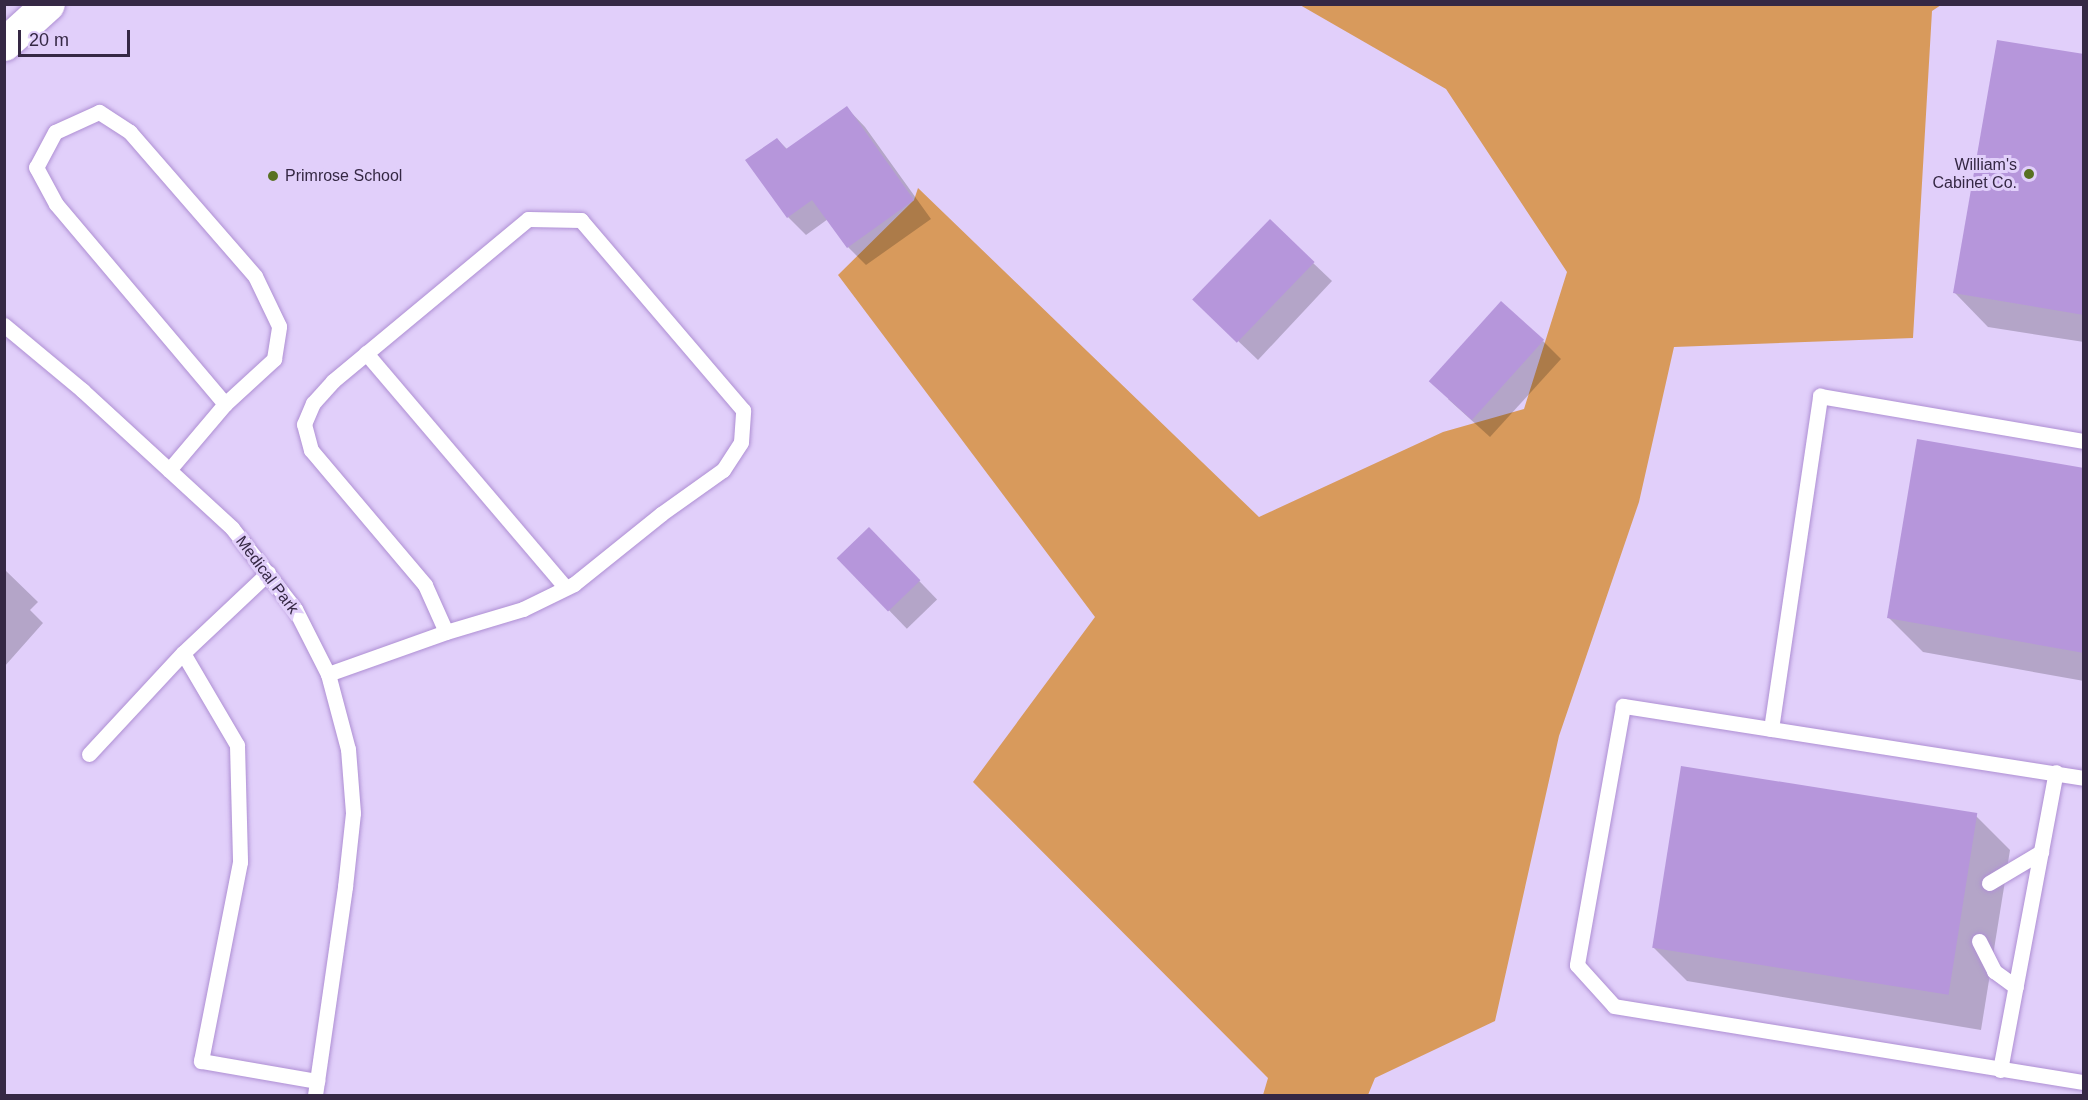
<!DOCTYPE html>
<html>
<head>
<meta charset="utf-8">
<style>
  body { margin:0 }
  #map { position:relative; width:2088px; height:1100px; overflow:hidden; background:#e1cffa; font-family:Helvetica,sans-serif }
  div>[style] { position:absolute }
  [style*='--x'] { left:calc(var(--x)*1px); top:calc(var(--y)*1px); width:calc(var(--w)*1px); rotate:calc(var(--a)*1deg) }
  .forest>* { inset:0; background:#d89a5c }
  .shadow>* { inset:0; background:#0003; transform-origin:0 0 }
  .building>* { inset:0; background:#b696db; transform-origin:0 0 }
  .roads { filter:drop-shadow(0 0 2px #ae8fd3) drop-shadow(0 0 2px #ae8fd3) }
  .service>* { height:15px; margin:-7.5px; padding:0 7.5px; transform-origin:7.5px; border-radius:7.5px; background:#fff }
  .tertiary>* { height:33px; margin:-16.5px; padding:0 16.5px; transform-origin:16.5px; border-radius:16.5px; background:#fff }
  .dots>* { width:16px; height:16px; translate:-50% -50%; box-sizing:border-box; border:3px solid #e1cffa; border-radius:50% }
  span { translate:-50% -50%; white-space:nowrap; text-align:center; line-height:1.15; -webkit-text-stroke:6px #e1cffa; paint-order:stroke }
  .poi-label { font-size:16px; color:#352844 }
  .right { translate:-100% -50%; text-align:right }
  .left { translate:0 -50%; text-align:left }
  .street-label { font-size:16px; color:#352844 }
  .frame { position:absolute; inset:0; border:6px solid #352844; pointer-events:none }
  .scale { position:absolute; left:18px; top:30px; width:112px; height:27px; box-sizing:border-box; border:3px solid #352844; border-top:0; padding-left:8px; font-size:18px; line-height:21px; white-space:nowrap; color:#352844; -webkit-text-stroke:4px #e1cffa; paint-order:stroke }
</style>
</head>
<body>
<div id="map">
  <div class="forest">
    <div style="clip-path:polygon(1300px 5px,1941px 5px,1932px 11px,1913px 338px,1674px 347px,1639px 502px,1559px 736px,1495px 1021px,1375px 1078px,1368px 1095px,1263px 1095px,1268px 1078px,973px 782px,1095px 617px,838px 275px,914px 200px,918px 188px,1259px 517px,1443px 432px,1524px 409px,1567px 272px,1446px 89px)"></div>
  </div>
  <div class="shadow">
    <div style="clip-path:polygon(2084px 55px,2084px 342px,1988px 327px,1955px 293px)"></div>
    <div style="clip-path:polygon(847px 108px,865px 127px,931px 219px,866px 265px,848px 247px,828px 219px,806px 235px,788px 217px,777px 139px,788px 150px)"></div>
    <div style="clip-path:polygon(1270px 222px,1332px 281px,1258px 360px,1214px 318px)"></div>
    <div style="clip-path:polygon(1543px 341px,1561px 359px,1490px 437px,1448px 399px)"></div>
    <div style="clip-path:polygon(2084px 469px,2084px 681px,1923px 652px,1889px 618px)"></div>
    <div style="left:869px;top:529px;width:98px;height:42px;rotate:46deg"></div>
    <div style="clip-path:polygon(4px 569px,38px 602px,30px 610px,43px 623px,4px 667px)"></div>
    <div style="clip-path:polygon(1976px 816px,2010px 850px,1981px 1030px,1687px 981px,1653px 947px)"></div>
  </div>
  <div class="building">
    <div style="clip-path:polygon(1997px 40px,2084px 54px,2084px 315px,1953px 293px)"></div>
    <div style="clip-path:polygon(847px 106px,914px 200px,847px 248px,812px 200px,787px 218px,745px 160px,777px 138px,786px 149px)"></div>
    <div style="left:1270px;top:219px;width:62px;height:112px;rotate:44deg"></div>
    <div style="left:1501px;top:301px;width:58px;height:108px;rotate:42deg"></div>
    <div style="clip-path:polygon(1917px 439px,2084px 468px,2084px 653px,1887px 618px)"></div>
    <div style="left:869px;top:527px;width:74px;height:45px;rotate:46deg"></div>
    <div style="left:1681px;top:766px;width:300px;height:184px;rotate:9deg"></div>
  </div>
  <div class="roads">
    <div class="service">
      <div style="--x:4;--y:325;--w:102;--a:39.8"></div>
      <div style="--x:82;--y:390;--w:204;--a:42.6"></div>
      <div style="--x:232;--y:528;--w:103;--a:52.1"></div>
      <div style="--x:295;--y:609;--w:73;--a:63.1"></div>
      <div style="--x:328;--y:674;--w:78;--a:75.1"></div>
      <div style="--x:348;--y:749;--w:64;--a:85.5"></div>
      <div style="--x:353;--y:813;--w:74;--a:96.2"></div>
      <div style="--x:345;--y:887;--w:211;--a:98.2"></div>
      <div style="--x:366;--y:353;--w:307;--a:49.6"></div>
      <div style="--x:169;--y:470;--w:87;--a:-49.7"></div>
      <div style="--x:225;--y:404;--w:67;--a:-42.6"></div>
      <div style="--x:274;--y:359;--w:33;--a:-81"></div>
      <div style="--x:279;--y:326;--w:55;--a:-115.6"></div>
      <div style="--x:255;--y:276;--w:191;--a:-131"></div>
      <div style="--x:130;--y:132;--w:37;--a:-147"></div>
      <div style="--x:99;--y:112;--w:48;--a:155.6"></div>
      <div style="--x:55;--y:132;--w:40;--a:118"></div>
      <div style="--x:36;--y:167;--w:42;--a:61.6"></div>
      <div style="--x:56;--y:204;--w:262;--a:49.8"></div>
      <div style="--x:183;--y:653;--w:117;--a:-43.3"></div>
      <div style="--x:328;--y:674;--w:125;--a:-19.6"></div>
      <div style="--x:446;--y:632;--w:80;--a:-16.6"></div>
      <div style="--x:523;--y:609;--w:57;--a:-26.1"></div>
      <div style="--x:574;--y:584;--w:112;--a:-38.8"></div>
      <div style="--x:661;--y:514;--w:76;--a:-35.4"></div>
      <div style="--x:723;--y:470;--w:33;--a:-57"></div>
      <div style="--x:741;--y:442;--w:32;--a:-86"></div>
      <div style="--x:743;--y:410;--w:250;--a:-130.5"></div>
      <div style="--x:581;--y:220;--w:53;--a:-178.9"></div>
      <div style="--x:528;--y:219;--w:254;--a:140.3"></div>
      <div style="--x:333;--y:381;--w:30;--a:132"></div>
      <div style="--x:313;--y:403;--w:23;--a:113"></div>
      <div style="--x:304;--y:424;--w:27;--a:75"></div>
      <div style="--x:311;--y:450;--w:177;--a:49.8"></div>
      <div style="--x:425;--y:585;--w:51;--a:65.9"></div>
      <div style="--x:1771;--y:729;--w:337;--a:-81.6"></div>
      <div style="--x:1820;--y:396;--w:268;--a:9.7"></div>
      <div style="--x:89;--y:754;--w:138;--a:-47.1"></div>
      <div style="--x:183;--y:653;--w:107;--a:59.6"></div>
      <div style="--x:237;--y:745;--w:117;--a:88.5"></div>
      <div style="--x:240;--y:862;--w:203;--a:101.1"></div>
      <div style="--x:201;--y:1061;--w:118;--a:9.8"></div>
      <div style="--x:2084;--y:778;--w:467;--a:-171.1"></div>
      <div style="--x:1623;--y:706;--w:263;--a:100.1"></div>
      <div style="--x:1577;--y:965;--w:55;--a:47.9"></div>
      <div style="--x:1614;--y:1006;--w:476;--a:9.2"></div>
      <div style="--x:1989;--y:883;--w:61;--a:-30.8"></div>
      <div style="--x:1979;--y:941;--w:34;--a:63"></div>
      <div style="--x:1994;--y:971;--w:27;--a:36"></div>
      <div style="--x:2000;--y:1070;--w:303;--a:-79.4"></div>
    </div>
    <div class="tertiary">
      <div style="--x:4;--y:44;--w:59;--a:-42.3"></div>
    </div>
  </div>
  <div class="dots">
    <div style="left:2029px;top:174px;background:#597122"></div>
    <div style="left:273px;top:176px;background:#597122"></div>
  </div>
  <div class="poi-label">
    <span class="right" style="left:2017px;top:174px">William's<br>Cabinet Co.</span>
    <span class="left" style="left:285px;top:176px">Primrose School</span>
  </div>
  <div class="street-label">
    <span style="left:267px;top:575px;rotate:53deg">Medical Park</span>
  </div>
  <div class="frame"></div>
  <div class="scale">20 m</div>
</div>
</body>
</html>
